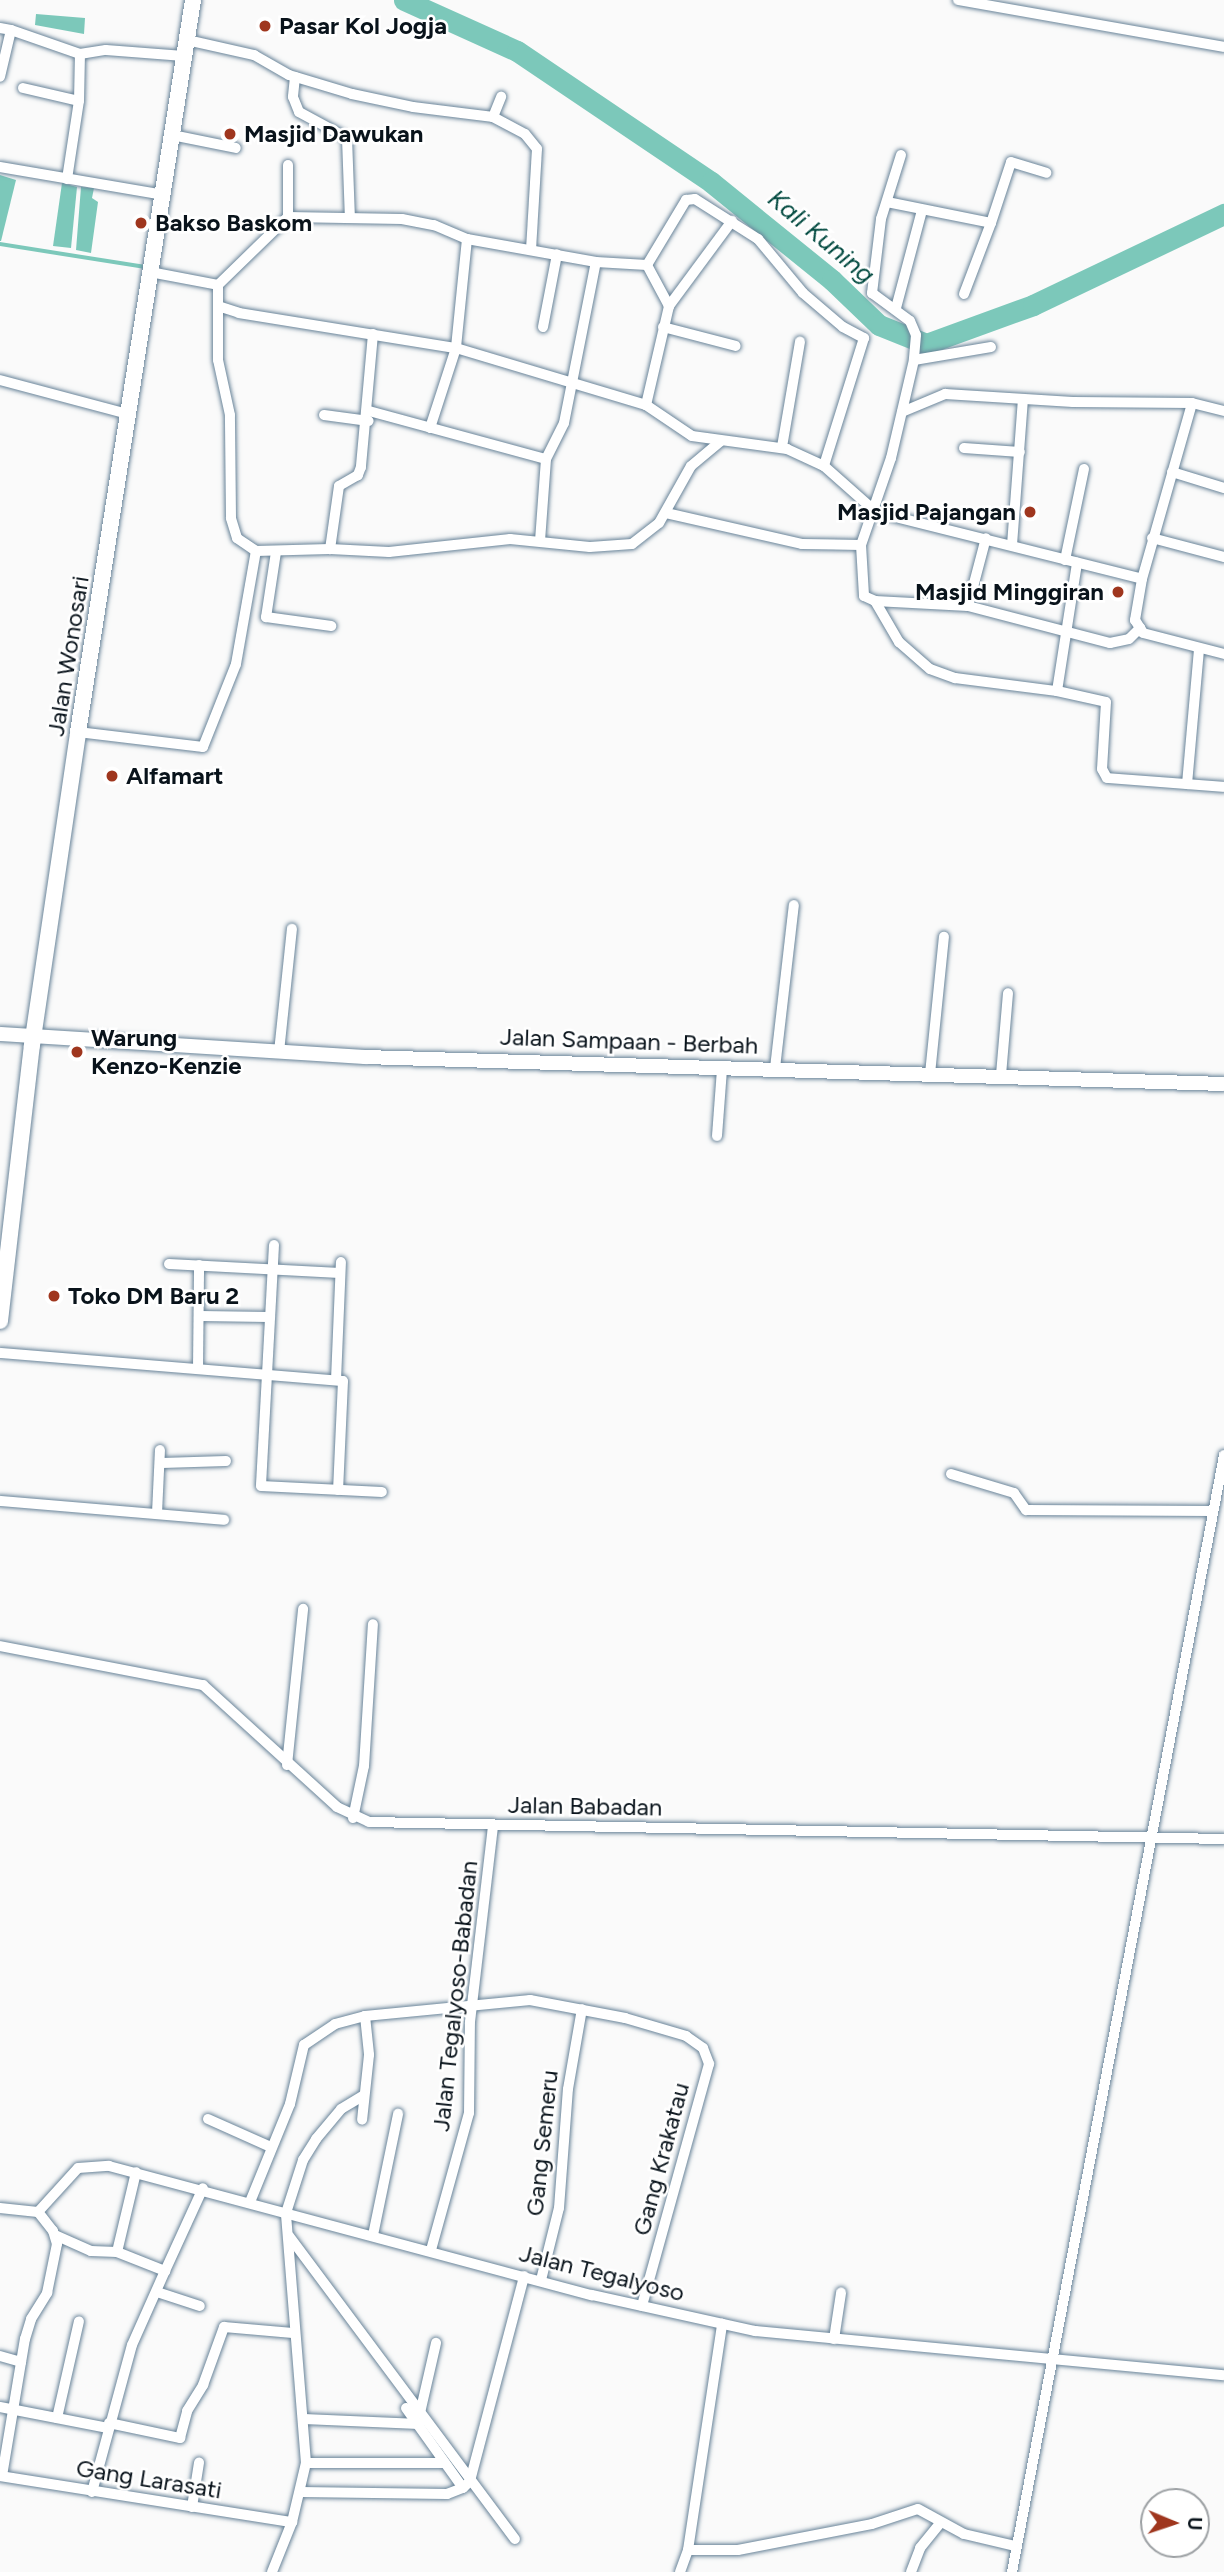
<!DOCTYPE html>
<html>
<head>
<meta charset="utf-8">
<style>
  body { margin:0 }
  #map { position:relative; width:1224px; height:2572px; overflow:hidden; background:#fafafa; font-family:Figtree,sans-serif }
  div>[style] { position:absolute }
  [style*='--x'] { left:calc(var(--x)*1px); top:calc(var(--y)*1px); width:calc(var(--w)*1px); rotate:calc(var(--a)*1deg) }
  .water>* { inset:0; background:#7cc8ba }
  .stream>* { height:3.5px; margin:-1.75px; padding:0 1.75px; transform-origin:1.75px; border-radius:1.75px; background:#7cc8ba }
  .river>* { height:21px; margin:-10.5px; padding:0 10.5px; transform-origin:10.5px; border-radius:10.5px; background:#7cc8ba }
  .roads { filter:drop-shadow(0 0 2px #698499) drop-shadow(0 0 2px #698499) }
  .minor>* { height:10px; margin:-5px; padding:0 5px; transform-origin:5px; border-radius:5px; background:#fff }
  .major>* { height:14px; margin:-7px; padding:0 7px; transform-origin:7px; border-radius:7px; background:#fff }
  .highway>* { height:16px; margin:-8px; padding:0 8px; transform-origin:8px; border-radius:8px; background:#fff }
  .dots>* { width:19px; height:19px; translate:-50% -50%; box-sizing:border-box; border:4px solid #fff; border-radius:50% }
  span { translate:-50% -50%; white-space:nowrap; text-align:center; line-height:1.15; -webkit-text-stroke:5px #fff; paint-order:stroke }
  .poi-label { font-size:24px; color:#09131b; font-weight:700 }
  .left { translate:0 -50%; text-align:left }
  .right { translate:-100% -50%; text-align:right }
  .street-label { font-size:24px; color:#09131b }
  .water-label { font-size:26px; color:#01493f; font-style:italic }
  .north { position:absolute; left:1140px; top:2488px; width:70px; height:70px; box-sizing:border-box; background:#fff; border:2px solid #9da1a4; border-radius:50%; rotate:92deg; font-size:19px; font-weight:700; line-height:28px; text-align:center; color:#09131b }
  .north::after { content:''; display:block; margin:auto; width:24px; height:32px; background:#9f361e; clip-path:polygon(50% 0,100% 100%,50% 72%,0 100%) }
</style>
</head>
<body>
<div id="map">
  <div class="water">
    <div style="clip-path:polygon(36px 14px,85px 18px,84px 34px,35px 25px)"></div>
    <div style="clip-path:polygon(0 175px,16px 180px,1px 241px,0 241px)"></div>
    <div style="clip-path:polygon(62px 183px,77px 187px,71px 248px,53px 246px)"></div>
    <div style="clip-path:polygon(81px 187px,94px 188px,92px 198px,98px 202px,91px 253px,76px 250px)"></div>
  </div>
  <div class="stream">
    <div style="--x:0;--y:244;--w:147;--a:9"></div>
  </div>
  <div class="river">
    <div style="--x:404;--y:0;--w:124;--a:24.3"></div>
    <div style="--x:517;--y:51;--w:234;--a:34"></div>
    <div style="--x:711;--y:182;--w:156;--a:39"></div>
    <div style="--x:832;--y:280;--w:65;--a:43.8"></div>
    <div style="--x:879;--y:325;--w:51;--a:22"></div>
    <div style="--x:926;--y:344;--w:114;--a:-20"></div>
    <div style="--x:1033;--y:305;--w:212;--a:-25.5"></div>
  </div>
  <div class="roads">
    <div class="minor">
      <div style="--x:958;--y:0;--w:270;--a:10"></div>
      <div style="--x:0;--y:28;--w:11;--a:10"></div>
      <div style="--x:11;--y:30;--w:48;--a:103.2"></div>
      <div style="--x:11;--y:30;--w:73;--a:19.2"></div>
      <div style="--x:80;--y:54;--w:26;--a:-9"></div>
      <div style="--x:106;--y:50;--w:78;--a:4.4"></div>
      <div style="--x:187;--y:40;--w:69;--a:12.6"></div>
      <div style="--x:254;--y:55;--w:40;--a:29.7"></div>
      <div style="--x:289;--y:75;--w:66;--a:16.8"></div>
      <div style="--x:352;--y:94;--w:62;--a:12"></div>
      <div style="--x:413;--y:107;--w:81;--a:7.1"></div>
      <div style="--x:493;--y:117;--w:22;--a:-68"></div>
      <div style="--x:295;--y:77;--w:20;--a:96"></div>
      <div style="--x:293;--y:97;--w:16;--a:68"></div>
      <div style="--x:299;--y:112;--w:55;--a:28.4"></div>
      <div style="--x:347;--y:138;--w:80;--a:87.9"></div>
      <div style="--x:23;--y:88;--w:57;--a:13.1"></div>
      <div style="--x:493;--y:117;--w:36;--a:28"></div>
      <div style="--x:525;--y:134;--w:19;--a:51"></div>
      <div style="--x:537;--y:149;--w:100;--a:93.4"></div>
      <div style="--x:172;--y:135;--w:65;--a:11.5"></div>
      <div style="--x:901;--y:155;--w:67;--a:107.4"></div>
      <div style="--x:881;--y:219;--w:75;--a:96.9"></div>
      <div style="--x:872;--y:293;--w:47;--a:36.4"></div>
      <div style="--x:910;--y:321;--w:15;--a:67"></div>
      <div style="--x:916;--y:335;--w:25;--a:95"></div>
      <div style="--x:0;--y:167;--w:165;--a:9.7"></div>
      <div style="--x:67;--y:179;--w:79;--a:-81.3"></div>
      <div style="--x:79;--y:101;--w:47;--a:-88.8"></div>
      <div style="--x:887;--y:202;--w:106;--a:11.4"></div>
      <div style="--x:991;--y:223;--w:64;--a:-71.8"></div>
      <div style="--x:1011;--y:162;--w:37;--a:17"></div>
      <div style="--x:288;--y:217;--w:52;--a:-90"></div>
      <div style="--x:467;--y:239;--w:131;--a:10.1"></div>
      <div style="--x:596;--y:262;--w:51;--a:3.4"></div>
      <div style="--x:647;--y:265;--w:47;--a:61.8"></div>
      <div style="--x:647;--y:265;--w:76;--a:-59"></div>
      <div style="--x:686;--y:200;--w:9;--a:-6"></div>
      <div style="--x:695;--y:199;--w:75;--a:32.4"></div>
      <div style="--x:758;--y:239;--w:70;--a:50.2"></div>
      <div style="--x:803;--y:293;--w:52;--a:40.4"></div>
      <div style="--x:843;--y:327;--w:24;--a:28"></div>
      <div style="--x:864;--y:338;--w:134;--a:107.4"></div>
      <div style="--x:150;--y:272;--w:69;--a:10.8"></div>
      <div style="--x:964;--y:294;--w:76;--a:-69.2"></div>
      <div style="--x:218;--y:306;--w:22;--a:18"></div>
      <div style="--x:239;--y:313;--w:220;--a:9.2"></div>
      <div style="--x:456;--y:348;--w:198;--a:16.7"></div>
      <div style="--x:646;--y:405;--w:55;--a:34"></div>
      <div style="--x:692;--y:436;--w:96;--a:7.8"></div>
      <div style="--x:787;--y:449;--w:41;--a:24.7"></div>
      <div style="--x:824;--y:466;--w:69;--a:41.5"></div>
      <div style="--x:876;--y:512;--w:274;--a:14.1"></div>
      <div style="--x:1142;--y:579;--w:42;--a:99.7"></div>
      <div style="--x:1135;--y:620;--w:15;--a:58"></div>
      <div style="--x:1143;--y:633;--w:84;--a:14.5"></div>
      <div style="--x:896;--y:308;--w:101;--a:-75.1"></div>
      <div style="--x:543;--y:327;--w:74;--a:-79.1"></div>
      <div style="--x:663;--y:327;--w:75;--a:14.6"></div>
      <div style="--x:373;--y:334;--w:134;--a:95.2"></div>
      <div style="--x:361;--y:467;--w:9;--a:111"></div>
      <div style="--x:358;--y:475;--w:22;--a:150"></div>
      <div style="--x:339;--y:486;--w:64;--a:98.1"></div>
      <div style="--x:330;--y:549;--w:74;--a:178.5"></div>
      <div style="--x:256;--y:551;--w:23;--a:-146"></div>
      <div style="--x:237;--y:538;--w:21;--a:-107"></div>
      <div style="--x:231;--y:518;--w:103;--a:-90.6"></div>
      <div style="--x:230;--y:415;--w:56;--a:-102.3"></div>
      <div style="--x:218;--y:360;--w:75;--a:-90"></div>
      <div style="--x:218;--y:285;--w:98;--a:-44.2"></div>
      <div style="--x:288;--y:217;--w:114;--a:1"></div>
      <div style="--x:402;--y:219;--w:33;--a:11"></div>
      <div style="--x:434;--y:225;--w:36;--a:23"></div>
      <div style="--x:467;--y:239;--w:110;--a:95.8"></div>
      <div style="--x:456;--y:348;--w:84;--a:108"></div>
      <div style="--x:991;--y:347;--w:78;--a:170.4"></div>
      <div style="--x:914;--y:360;--w:101;--a:103.2"></div>
      <div style="--x:891;--y:458;--w:92;--a:109"></div>
      <div style="--x:861;--y:545;--w:51;--a:86.6"></div>
      <div style="--x:864;--y:596;--w:12;--a:24"></div>
      <div style="--x:875;--y:601;--w:48;--a:59.7"></div>
      <div style="--x:899;--y:642;--w:41;--a:41.1"></div>
      <div style="--x:930;--y:669;--w:27;--a:20"></div>
      <div style="--x:955;--y:678;--w:103;--a:7.3"></div>
      <div style="--x:1057;--y:691;--w:50;--a:12.7"></div>
      <div style="--x:1106;--y:702;--w:67;--a:93.4"></div>
      <div style="--x:1102;--y:769;--w:10;--a:61"></div>
      <div style="--x:1107;--y:778;--w:117;--a:4.4"></div>
      <div style="--x:0;--y:380;--w:132;--a:14.9"></div>
      <div style="--x:646;--y:405;--w:102;--a:-76.9"></div>
      <div style="--x:669;--y:306;--w:106;--a:-53.5"></div>
      <div style="--x:369;--y:411;--w:183;--a:15.2"></div>
      <div style="--x:902;--y:412;--w:47;--a:-22.7"></div>
      <div style="--x:945;--y:394;--w:128;--a:3.6"></div>
      <div style="--x:1073;--y:402;--w:119;--a:0.5"></div>
      <div style="--x:1192;--y:403;--w:33;--a:14"></div>
      <div style="--x:324;--y:415;--w:45;--a:7.6"></div>
      <div style="--x:782;--y:447;--w:107;--a:-80.3"></div>
      <div style="--x:964;--y:448;--w:56;--a:4.1"></div>
      <div style="--x:1172;--y:472;--w:54;--a:17.1"></div>
      <div style="--x:666;--y:513;--w:139;--a:12.8"></div>
      <div style="--x:802;--y:544;--w:59;--a:1"></div>
      <div style="--x:1152;--y:538;--w:74;--a:14.8"></div>
      <div style="--x:540;--y:541;--w:82;--a:-85.8"></div>
      <div style="--x:546;--y:459;--w:40;--a:-63.4"></div>
      <div style="--x:564;--y:423;--w:164;--a:-78.8"></div>
      <div style="--x:1012;--y:545;--w:146;--a:-85.7"></div>
      <div style="--x:330;--y:549;--w:59;--a:2.9"></div>
      <div style="--x:389;--y:552;--w:122;--a:-6.1"></div>
      <div style="--x:510;--y:539;--w:80;--a:5.7"></div>
      <div style="--x:590;--y:547;--w:42;--a:-4.1"></div>
      <div style="--x:632;--y:544;--w:34;--a:-38"></div>
      <div style="--x:659;--y:523;--w:65;--a:-60.7"></div>
      <div style="--x:691;--y:466;--w:38;--a:-40"></div>
      <div style="--x:276;--y:552;--w:66;--a:98.7"></div>
      <div style="--x:266;--y:617;--w:66;--a:7.9"></div>
      <div style="--x:1065;--y:560;--w:93;--a:-78.2"></div>
      <div style="--x:1142;--y:579;--w:183;--a:-74.1"></div>
      <div style="--x:875;--y:601;--w:93;--a:3.1"></div>
      <div style="--x:968;--y:606;--w:147;--a:14.6"></div>
      <div style="--x:1110;--y:643;--w:19;--a:-12"></div>
      <div style="--x:1129;--y:639;--w:16;--a:-45"></div>
      <div style="--x:968;--y:606;--w:70;--a:-75.2"></div>
      <div style="--x:1057;--y:691;--w:130;--a:-81.1"></div>
      <div style="--x:78;--y:732;--w:126;--a:6.8"></div>
      <div style="--x:203;--y:747;--w:89;--a:-68.3"></div>
      <div style="--x:236;--y:664;--w:115;--a:-80"></div>
      <div style="--x:1187;--y:784;--w:135;--a:-84.9"></div>
      <div style="--x:279;--y:1052;--w:124;--a:-84"></div>
      <div style="--x:775;--y:1068;--w:164;--a:-83.4"></div>
      <div style="--x:930;--y:1074;--w:138;--a:-84.2"></div>
      <div style="--x:1001;--y:1075;--w:82;--a:-85.1"></div>
      <div style="--x:717;--y:1136;--w:67;--a:-85.7"></div>
      <div style="--x:274;--y:1245;--w:241;--a:93.1"></div>
      <div style="--x:261;--y:1486;--w:121;--a:2.8"></div>
      <div style="--x:169;--y:1264;--w:171;--a:3"></div>
      <div style="--x:201;--y:1316;--w:67;--a:0.9"></div>
      <div style="--x:0;--y:1353;--w:344;--a:4.7"></div>
      <div style="--x:343;--y:1381;--w:109;--a:92.6"></div>
      <div style="--x:198;--y:1368;--w:103;--a:-89.4"></div>
      <div style="--x:336;--y:1380;--w:118;--a:-87.6"></div>
      <div style="--x:162;--y:1463;--w:64;--a:-1.8"></div>
      <div style="--x:951;--y:1474;--w:66;--a:16.8"></div>
      <div style="--x:1014;--y:1493;--w:21;--a:55"></div>
      <div style="--x:1026;--y:1510;--w:187;--a:0.3"></div>
      <div style="--x:0;--y:1501;--w:225;--a:4.8"></div>
      <div style="--x:157;--y:1513;--w:63;--a:-87.3"></div>
      <div style="--x:0;--y:1646;--w:207;--a:10.9"></div>
      <div style="--x:203;--y:1685;--w:181;--a:42.3"></div>
      <div style="--x:337;--y:1807;--w:35;--a:25"></div>
      <div style="--x:369;--y:1822;--w:855;--a:1.14"></div>
      <div style="--x:287;--y:1765;--w:157;--a:-84.1"></div>
      <div style="--x:353;--y:1818;--w:53;--a:-78.1"></div>
      <div style="--x:364;--y:1766;--w:142;--a:-86.4"></div>
      <div style="--x:365;--y:2016;--w:166;--a:-5.5"></div>
      <div style="--x:530;--y:2000;--w:97;--a:10.7"></div>
      <div style="--x:625;--y:2018;--w:64;--a:16.4"></div>
      <div style="--x:686;--y:2036;--w:21;--a:35"></div>
      <div style="--x:703;--y:2048;--w:17;--a:69"></div>
      <div style="--x:709;--y:2064;--w:251;--a:105.5"></div>
      <div style="--x:208;--y:2119;--w:69;--a:24"></div>
      <div style="--x:250;--y:2202;--w:106;--a:-67.8"></div>
      <div style="--x:290;--y:2104;--w:61;--a:-76.7"></div>
      <div style="--x:304;--y:2045;--w:37;--a:-34"></div>
      <div style="--x:335;--y:2024;--w:31;--a:-15"></div>
      <div style="--x:365;--y:2016;--w:39;--a:84"></div>
      <div style="--x:369;--y:2055;--w:65;--a:96.1"></div>
      <div style="--x:0;--y:2208;--w:38;--a:6"></div>
      <div style="--x:38;--y:2212;--w:59;--a:-47.7"></div>
      <div style="--x:78;--y:2168;--w:31;--a:-4"></div>
      <div style="--x:109;--y:2166;--w:500;--a:15"></div>
      <div style="--x:592;--y:2295;--w:167;--a:12.5"></div>
      <div style="--x:755;--y:2331;--w:471;--a:5.4"></div>
      <div style="--x:55;--y:2235;--w:39;--a:24"></div>
      <div style="--x:91;--y:2251;--w:26;--a:2"></div>
      <div style="--x:117;--y:2252;--w:52;--a:21.6"></div>
      <div style="--x:165;--y:2271;--w:91;--a:-65.4"></div>
      <div style="--x:373;--y:2235;--w:124;--a:-78.3"></div>
      <div style="--x:289;--y:2236;--w:378;--a:53.3"></div>
      <div style="--x:431;--y:2250;--w:142;--a:-74.5"></div>
      <div style="--x:469;--y:2113;--w:91;--a:-89.4"></div>
      <div style="--x:470;--y:2022;--w:198;--a:-83.3"></div>
      <div style="--x:117;--y:2252;--w:82;--a:-76.6"></div>
      <div style="--x:541;--y:2280;--w:74;--a:-76"></div>
      <div style="--x:559;--y:2208;--w:119;--a:-85.7"></div>
      <div style="--x:568;--y:2089;--w:81;--a:-80.1"></div>
      <div style="--x:157;--y:2292;--w:45;--a:18"></div>
      <div style="--x:834;--y:2339;--w:47;--a:-81.3"></div>
      <div style="--x:0;--y:2356;--w:22;--a:16"></div>
      <div style="--x:0;--y:2407;--w:110;--a:11"></div>
      <div style="--x:406;--y:2408;--w:98;--a:54.5"></div>
      <div style="--x:420;--y:2413;--w:72;--a:-77.1"></div>
      <div style="--x:57;--y:2418;--w:99;--a:-77.2"></div>
      <div style="--x:304;--y:2419;--w:115;--a:2.5"></div>
      <div style="--x:109;--y:2423;--w:73;--a:11.9"></div>
      <div style="--x:180;--y:2438;--w:28;--a:-75"></div>
      <div style="--x:187;--y:2411;--w:31;--a:-58"></div>
      <div style="--x:203;--y:2385;--w:62;--a:-70.1"></div>
      <div style="--x:224;--y:2327;--w:69;--a:5"></div>
      <div style="--x:306;--y:2463;--w:138;--a:0"></div>
      <div style="--x:0;--y:2476;--w:296;--a:9"></div>
      <div style="--x:2;--y:2476;--w:139;--a:-80.5"></div>
      <div style="--x:25;--y:2339;--w:21;--a:-73"></div>
      <div style="--x:31;--y:2319;--w:31;--a:-58"></div>
      <div style="--x:47;--y:2293;--w:50;--a:-78.5"></div>
      <div style="--x:57;--y:2244;--w:14;--a:-107"></div>
      <div style="--x:53;--y:2231;--w:24;--a:-128"></div>
      <div style="--x:92;--y:2492;--w:152;--a:-74.8"></div>
      <div style="--x:132;--y:2345;--w:81;--a:-66"></div>
      <div style="--x:300;--y:2492;--w:147;--a:0.8"></div>
      <div style="--x:447;--y:2494;--w:17;--a:-21"></div>
      <div style="--x:463;--y:2488;--w:10;--a:-45"></div>
      <div style="--x:470;--y:2481;--w:212;--a:-75.2"></div>
      <div style="--x:192;--y:2507;--w:45;--a:-81"></div>
      <div style="--x:688;--y:2550;--w:229;--a:-81.4"></div>
      <div style="--x:272;--y:2572;--w:54;--a:-68.2"></div>
      <div style="--x:292;--y:2522;--w:61;--a:-76.7"></div>
      <div style="--x:306;--y:2463;--w:251;--a:-94.6"></div>
      <div style="--x:286;--y:2213;--w:56;--a:-72.2"></div>
      <div style="--x:303;--y:2160;--w:25;--a:-58"></div>
      <div style="--x:316;--y:2139;--w:39;--a:-50"></div>
      <div style="--x:341;--y:2109;--w:26;--a:-31"></div>
      <div style="--x:680;--y:2572;--w:23;--a:-70"></div>
      <div style="--x:688;--y:2550;--w:50;--a:0"></div>
      <div style="--x:738;--y:2550;--w:136;--a:-11"></div>
      <div style="--x:872;--y:2524;--w:48;--a:-18.1"></div>
      <div style="--x:918;--y:2509;--w:52;--a:28.5"></div>
      <div style="--x:964;--y:2534;--w:52;--a:13.2"></div>
      <div style="--x:911;--y:2572;--w:26;--a:-69"></div>
      <div style="--x:920;--y:2548;--w:33;--a:-51"></div>
      <div style="--x:1012;--y:2572;--w:1137;--a:-79.25"></div>
    </div>
    <div class="major">
      <div style="--x:0;--y:1034;--w:366;--a:3.6"></div>
      <div style="--x:365;--y:1057;--w:859;--a:1.8"></div>
    </div>
    <div class="highway">
      <div style="--x:0;--y:1321;--w:278;--a:-83.4"></div>
      <div style="--x:32;--y:1045;--w:316;--a:-81.6"></div>
      <div style="--x:78;--y:732;--w:741;--a:-81.07"></div>
    </div>
  </div>
  <div class="dots">
    <div style="left:265px;top:26px;background:#9f361e"></div>
    <div style="left:230px;top:134px;background:#9f361e"></div>
    <div style="left:141px;top:223px;background:#9f361e"></div>
    <div style="left:1030px;top:512px;background:#9f361e"></div>
    <div style="left:1118px;top:592px;background:#9f361e"></div>
    <div style="left:112px;top:776px;background:#9f361e"></div>
    <div style="left:77px;top:1052px;background:#9f361e"></div>
    <div style="left:54px;top:1296px;background:#9f361e"></div>
  </div>
  <div class="poi-label">
    <span class="left" style="left:279px;top:26px">Pasar Kol Jogja</span>
    <span class="left" style="left:244px;top:134px">Masjid Dawukan</span>
    <span class="left" style="left:155px;top:223px">Bakso Baskom</span>
    <span class="right" style="left:1016px;top:512px">Masjid Pajangan</span>
    <span class="right" style="left:1104px;top:592px">Masjid Minggiran</span>
    <span class="left" style="left:126px;top:776px">Alfamart</span>
    <span class="left" style="left:91px;top:1052px">Warung<br>Kenzo-Kenzie</span>
    <span class="left" style="left:68px;top:1296px">Toko DM Baru 2</span>
  </div>
  <div class="street-label">
    <span style="left:68px;top:656px;rotate:-81deg">Jalan Wonosari</span>
    <span style="left:629px;top:1041px;rotate:2deg">Jalan Sampaan - Berbah</span>
    <span style="left:585px;top:1806px;rotate:1deg">Jalan Babadan</span>
    <span style="left:455px;top:1996px;rotate:-84deg">Jalan Tegalyoso-Babadan</span>
    <span style="left:542px;top:2143px;rotate:-84deg">Gang Semeru</span>
    <span style="left:661px;top:2159px;rotate:-75deg">Gang Krakatau</span>
    <span style="left:602px;top:2273px;rotate:14deg">Jalan Tegalyoso</span>
    <span style="left:149px;top:2479px;rotate:9deg">Gang Larasati</span>
  </div>
  <div class="water-label">
    <span style="left:821px;top:237px;rotate:40deg">Kali Kuning</span>
  </div>
  <div class="north">U</div>
</div>
</body>
</html>
